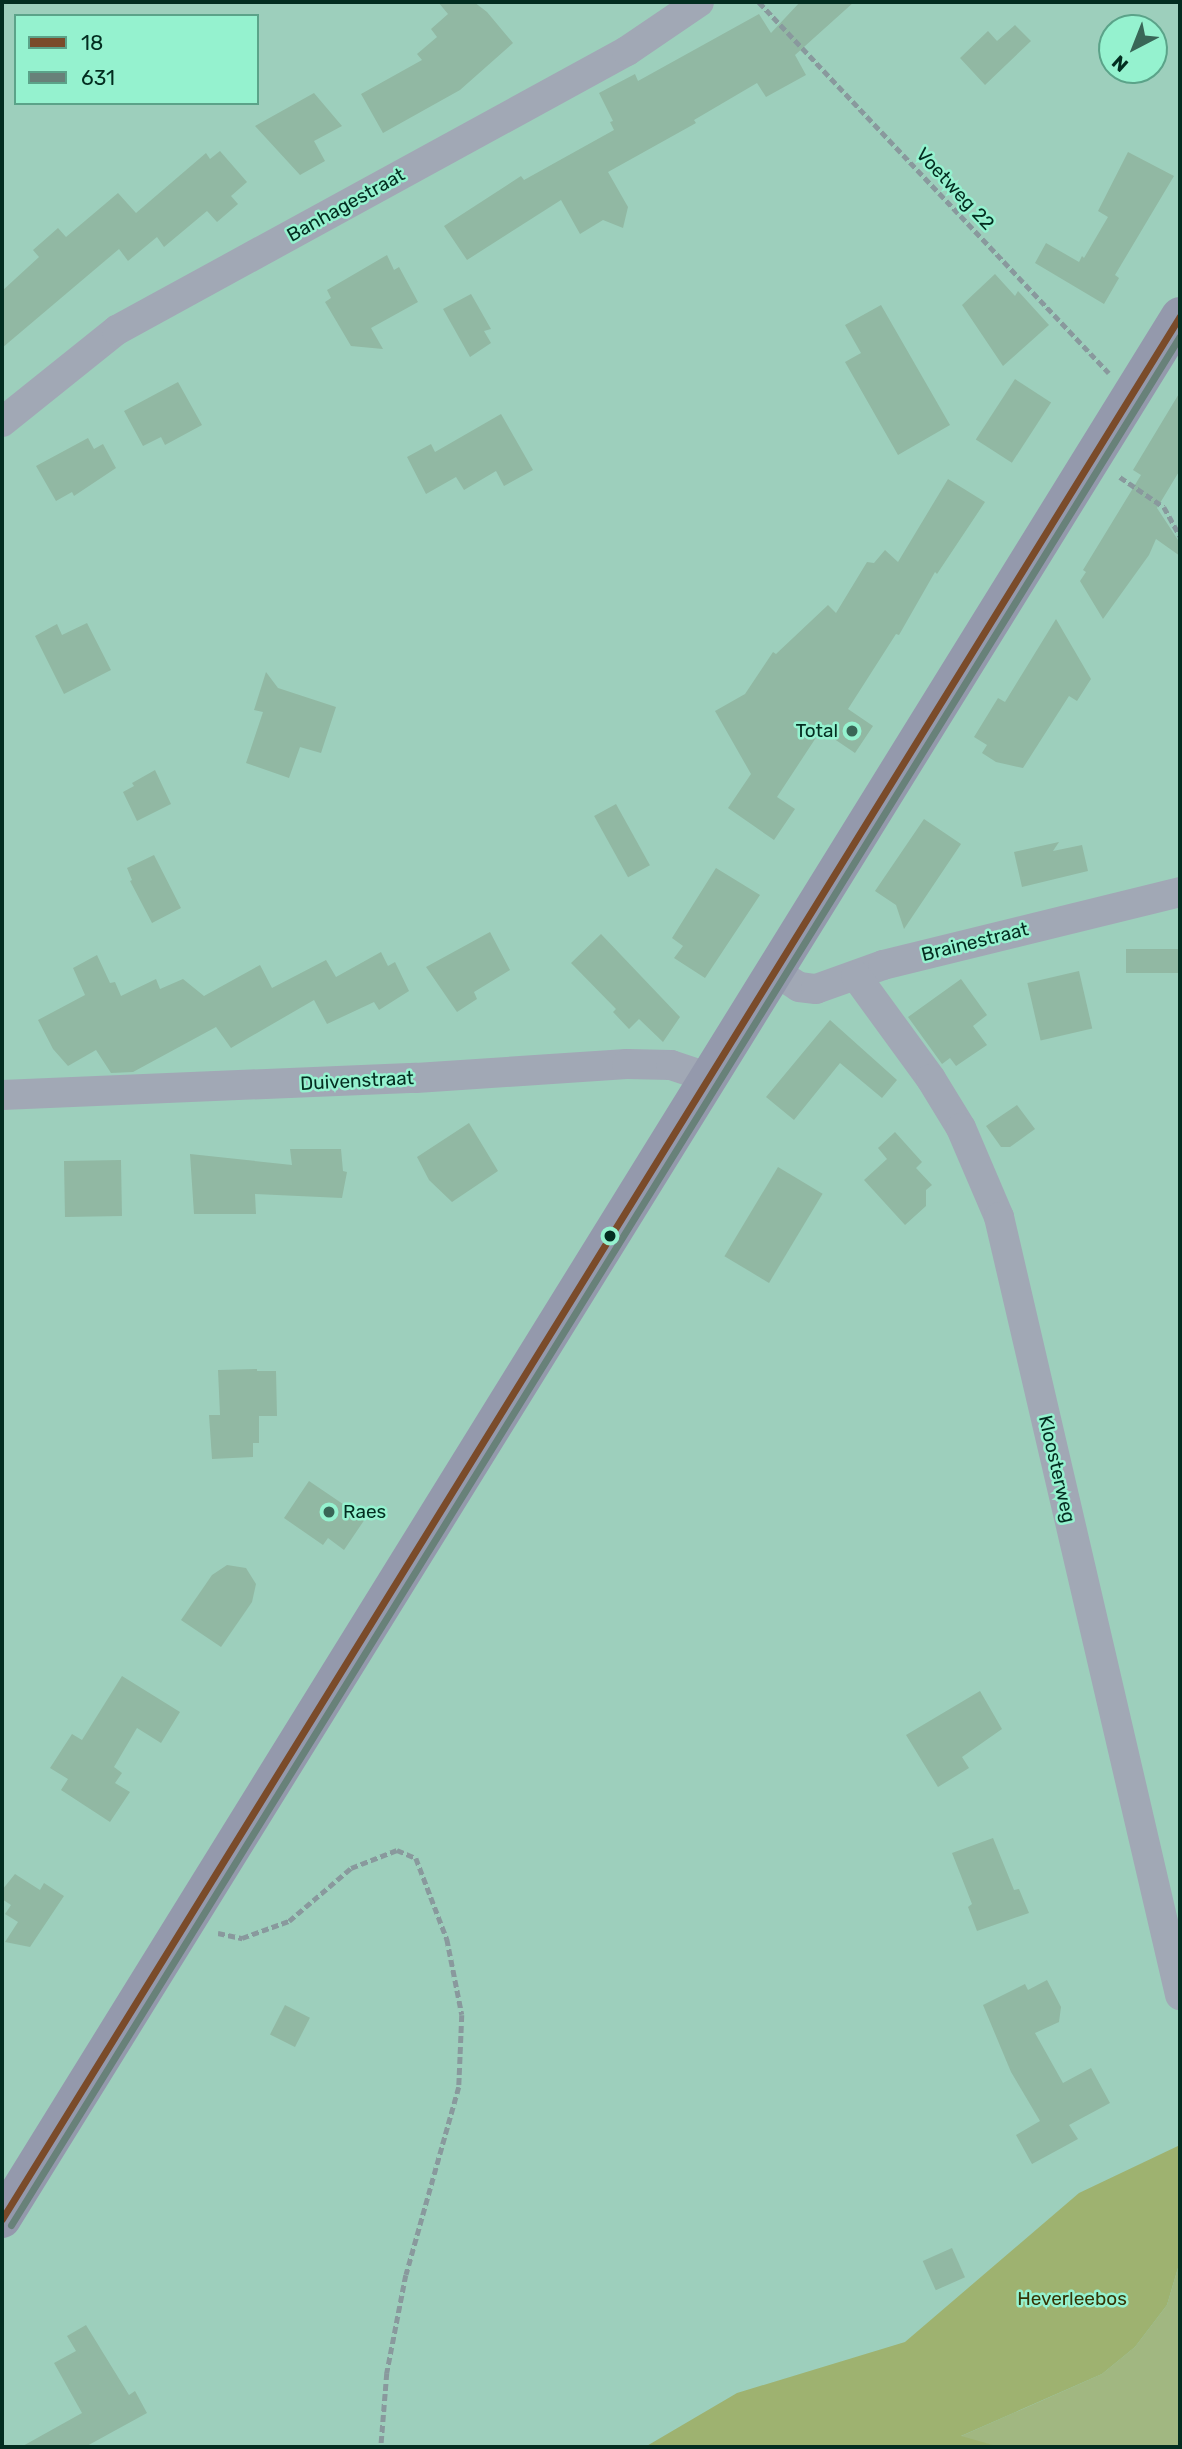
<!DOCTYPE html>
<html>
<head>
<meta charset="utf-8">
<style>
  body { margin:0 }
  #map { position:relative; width:1182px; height:2449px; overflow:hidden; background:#9dcfbc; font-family:Rubik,sans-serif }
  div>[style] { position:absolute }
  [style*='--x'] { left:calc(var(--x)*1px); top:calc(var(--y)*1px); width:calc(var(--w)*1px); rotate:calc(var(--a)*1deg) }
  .green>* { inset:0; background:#a1b781 }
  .forest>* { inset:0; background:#9eb270 }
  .building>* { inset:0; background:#91b8a3; transform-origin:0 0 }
  .path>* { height:4.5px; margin-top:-2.25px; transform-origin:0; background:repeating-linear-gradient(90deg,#89999d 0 7px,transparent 0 10.5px) }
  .minor>* { height:30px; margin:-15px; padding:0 15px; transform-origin:15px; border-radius:15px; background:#a1a8b5 }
  .primary>* { height:38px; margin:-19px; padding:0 19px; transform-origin:19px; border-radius:19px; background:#9499ac }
  .bus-1>* { height:7px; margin:-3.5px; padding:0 3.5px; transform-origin:3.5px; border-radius:3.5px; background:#7a4b2a }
  .bus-2>* { height:7px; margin:-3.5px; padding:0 3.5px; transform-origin:3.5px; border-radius:3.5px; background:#688179 }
  .dots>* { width:19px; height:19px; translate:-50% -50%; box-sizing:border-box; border:4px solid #95f2cf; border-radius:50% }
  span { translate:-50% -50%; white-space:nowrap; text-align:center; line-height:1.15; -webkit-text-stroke:5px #95f2cf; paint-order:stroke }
  .street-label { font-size:19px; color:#032d20 }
  .poi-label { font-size:19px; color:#032d20 }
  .right { translate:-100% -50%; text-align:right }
  .left { translate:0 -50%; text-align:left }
  .park-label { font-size:19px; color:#353406 }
  .frame { position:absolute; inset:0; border:4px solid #032d20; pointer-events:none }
  .legend { position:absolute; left:14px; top:14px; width:245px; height:91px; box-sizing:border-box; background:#95f2cf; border:2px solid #5ba389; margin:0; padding:9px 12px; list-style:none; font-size:21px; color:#032d20 }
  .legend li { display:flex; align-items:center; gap:14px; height:35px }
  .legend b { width:35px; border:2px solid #5ba389 }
  .north { position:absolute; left:1098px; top:14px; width:70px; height:70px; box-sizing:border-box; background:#95f2cf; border:2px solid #5ba389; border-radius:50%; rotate:222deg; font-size:19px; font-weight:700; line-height:28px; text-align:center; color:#032d20 }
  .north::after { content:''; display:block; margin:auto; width:24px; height:32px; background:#396657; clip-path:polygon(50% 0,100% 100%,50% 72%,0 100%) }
</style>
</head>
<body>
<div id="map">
  <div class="green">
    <div style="clip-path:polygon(1180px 2261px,1180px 2447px,1000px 2447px,959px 2437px,1102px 2374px,1135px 2347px,1167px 2305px)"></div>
  </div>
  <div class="forest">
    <div style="clip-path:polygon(1180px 2145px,1180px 2261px,1167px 2305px,1135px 2347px,1102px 2374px,961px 2436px,1000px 2447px,645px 2447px,737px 2393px,905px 2342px,1079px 2193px)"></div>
  </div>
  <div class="building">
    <div style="clip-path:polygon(438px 2px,474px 2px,487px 12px,513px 43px,460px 90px,383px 133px,361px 94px,422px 60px,417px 54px,437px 37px,431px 29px,448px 14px)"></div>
    <div style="clip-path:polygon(800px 2px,854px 2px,795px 55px,806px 75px,766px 97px,757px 83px,694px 120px,696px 123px,608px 172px,628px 207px,623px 228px,603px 220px,580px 234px,561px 200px,467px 260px,444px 226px,521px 176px,524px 180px,614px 130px,610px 122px,613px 121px,599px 93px,635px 74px,638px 81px,759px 14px,771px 33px)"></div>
    <div style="clip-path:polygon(1015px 25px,1031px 41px,985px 85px,960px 58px,988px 31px,997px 41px)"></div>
    <div style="clip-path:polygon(314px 93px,342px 126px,314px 141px,325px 161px,300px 175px,255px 126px)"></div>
    <div style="clip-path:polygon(220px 151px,247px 182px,231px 196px,238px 204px,217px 222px,207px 211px,164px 247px,157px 237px,128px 261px,119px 249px,2px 348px,2px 291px,39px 257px,33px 250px,58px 228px,66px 237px,118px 193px,136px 213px,206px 153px,210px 159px)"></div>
    <div style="clip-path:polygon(1128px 152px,1174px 176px,1115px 275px,1119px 278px,1104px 304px,1035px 263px,1046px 243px,1079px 262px,1082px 256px,1084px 258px,1108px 217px,1098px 211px)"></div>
    <div style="clip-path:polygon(387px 255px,394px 270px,399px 267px,418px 302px,371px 328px,383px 349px,351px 346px,325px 302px,331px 298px,327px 290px)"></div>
    <div style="clip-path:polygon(995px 274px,1015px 296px,1018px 291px,1049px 325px,1003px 366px,962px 305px)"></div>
    <div style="clip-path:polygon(471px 294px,491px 329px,484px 331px,491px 343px,470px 357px,443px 309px)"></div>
    <div style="clip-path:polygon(881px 305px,950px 425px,898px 455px,845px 362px,861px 353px,845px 325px)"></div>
    <div style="left:1015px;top:379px;width:43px;height:72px;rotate:33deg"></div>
    <div style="clip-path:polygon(178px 382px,202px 425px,165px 445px,161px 437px,143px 446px,124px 411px)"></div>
    <div style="clip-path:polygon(1180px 392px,1180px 470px,1157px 508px,1180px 543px,1180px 556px,1156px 539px,1149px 555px,1103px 619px,1080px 581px,1086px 572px,1083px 570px,1141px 475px,1133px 470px)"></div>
    <div style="clip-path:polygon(501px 414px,533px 470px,504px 486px,496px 471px,464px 490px,456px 477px,426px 494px,407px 457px,431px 444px,435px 452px)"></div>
    <div style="clip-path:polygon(88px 438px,94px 449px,103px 444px,116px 468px,74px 496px,72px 492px,56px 501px,36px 466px)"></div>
    <div style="clip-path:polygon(948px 479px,985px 502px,937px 574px,935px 572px,899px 635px,896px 634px,848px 709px,873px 726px,855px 753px,821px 730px,777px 797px,795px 809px,774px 840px,728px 808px,751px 774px,715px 711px,745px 694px,773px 652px,776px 654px,828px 605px,836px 613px,867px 562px,874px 563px,885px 550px,898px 562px)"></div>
    <div style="clip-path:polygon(1056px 619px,1091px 679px,1077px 701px,1069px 696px,1023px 768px,996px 762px,982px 753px,987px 745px,974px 737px,998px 698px,1005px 702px)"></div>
    <div style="clip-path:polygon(87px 623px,111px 670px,64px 694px,35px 636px,57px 624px,62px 635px)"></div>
    <div style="clip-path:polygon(266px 672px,278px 688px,336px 707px,321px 753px,300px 747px,289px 778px,246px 763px,263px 712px,254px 710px)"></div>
    <div style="clip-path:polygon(155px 770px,171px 804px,137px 821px,123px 792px,134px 786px,132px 783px)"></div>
    <div style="left:616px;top:804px;width:70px;height:25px;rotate:61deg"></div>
    <div style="clip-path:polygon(924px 819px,961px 844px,904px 929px,896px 905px,875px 891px)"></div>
    <div style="clip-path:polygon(1059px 842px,1053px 851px,1082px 845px,1088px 871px,1022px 887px,1014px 852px)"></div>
    <div style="clip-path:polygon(154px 855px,181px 908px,152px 923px,130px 881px,132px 880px,127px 868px)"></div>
    <div style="clip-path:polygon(716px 868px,760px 895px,705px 978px,674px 958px,683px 946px,672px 938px)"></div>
    <div style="clip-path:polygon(490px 932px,510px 970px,474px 992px,477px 999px,457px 1012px,426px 967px)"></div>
    <div style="clip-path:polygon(601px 934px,680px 1017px,663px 1042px,639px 1019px,629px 1029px,613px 1012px,616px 1009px,571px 963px)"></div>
    <div style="left:1180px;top:949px;width:24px;height:54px;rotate:90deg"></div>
    <div style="clip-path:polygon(381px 952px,388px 966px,395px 962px,409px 991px,379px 1010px,374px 1002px,327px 1024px,314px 1000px,231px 1048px,216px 1027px,133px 1072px,111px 1073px,96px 1050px,68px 1066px,53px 1049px,38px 1020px,85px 995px,73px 968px,97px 955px,110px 983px,115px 982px,121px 996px,156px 979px,160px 989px,183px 979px,204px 996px,260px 965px,272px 988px,326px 960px,336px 977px)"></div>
    <div style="left:1079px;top:971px;width:59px;height:53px;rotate:77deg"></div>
    <div style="clip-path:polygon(961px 979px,987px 1015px,973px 1026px,987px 1045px,956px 1066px,950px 1058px,942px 1064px,908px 1017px)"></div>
    <div style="clip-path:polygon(830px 1020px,897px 1080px,882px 1098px,840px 1063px,794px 1120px,766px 1097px)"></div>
    <div style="clip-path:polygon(1017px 1105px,1035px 1129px,1010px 1147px,1001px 1147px,986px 1126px)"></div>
    <div style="clip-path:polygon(469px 1123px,498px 1171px,452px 1202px,429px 1180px,417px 1157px)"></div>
    <div style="clip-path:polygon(895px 1132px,922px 1162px,916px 1168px,932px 1185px,926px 1190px,926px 1206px,905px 1225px,864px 1180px,887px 1159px,878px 1148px)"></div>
    <div style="clip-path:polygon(290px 1149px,341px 1149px,343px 1171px,347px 1172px,342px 1198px,255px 1194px,256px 1214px,194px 1214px,190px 1154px,292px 1165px)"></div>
    <div style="left:121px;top:1160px;width:56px;height:57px;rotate:89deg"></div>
    <div style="left:778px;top:1167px;width:52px;height:104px;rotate:31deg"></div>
    <div style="clip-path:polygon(257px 1369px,257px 1371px,276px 1371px,277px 1416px,259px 1416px,259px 1443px,253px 1443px,253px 1457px,212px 1459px,209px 1415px,220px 1415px,218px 1370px)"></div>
    <div style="clip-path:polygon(309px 1481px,365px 1519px,344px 1550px,328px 1538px,323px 1545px,284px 1518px)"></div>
    <div style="clip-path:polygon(227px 1565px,246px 1568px,256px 1584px,252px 1602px,221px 1647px,181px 1620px,212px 1575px)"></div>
    <div style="clip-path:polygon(122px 1676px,180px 1712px,161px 1743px,137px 1728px,114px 1767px,122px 1773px,115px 1783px,130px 1792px,110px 1822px,61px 1790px,68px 1779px,50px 1768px,72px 1734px,82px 1740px)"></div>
    <div style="clip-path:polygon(980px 1691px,1002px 1729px,962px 1757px,969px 1768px,938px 1787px,906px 1735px)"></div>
    <div style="clip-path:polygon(993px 1838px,1014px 1890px,1019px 1889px,1029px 1913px,977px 1931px,968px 1907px,972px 1904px,952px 1853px)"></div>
    <div style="clip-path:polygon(15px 1874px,40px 1890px,44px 1883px,64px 1896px,30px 1947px,5px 1942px,18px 1922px,5px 1914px,11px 1905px,2px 1899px,2px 1890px)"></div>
    <div style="clip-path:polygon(1047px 1980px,1061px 2007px,1059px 2022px,1035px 2033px,1063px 2083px,1091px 2068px,1110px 2103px,1069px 2125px,1078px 2139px,1032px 2164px,1016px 2135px,1040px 2121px,1011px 2072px,983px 2005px,1025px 1984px,1028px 1990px)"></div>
    <div style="left:285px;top:2005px;width:28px;height:33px;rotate:27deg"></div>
    <div style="left:952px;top:2248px;width:32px;height:32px;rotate:66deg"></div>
    <div style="clip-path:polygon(86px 2325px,129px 2395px,135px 2391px,147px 2413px,85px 2447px,21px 2447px,82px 2413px,54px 2363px,76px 2351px,67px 2336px)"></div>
  </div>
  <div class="path">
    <div style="--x:759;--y:2;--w:510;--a:46.67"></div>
    <div style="--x:1120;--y:477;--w:53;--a:34.3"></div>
    <div style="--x:1164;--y:507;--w:33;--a:61"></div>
    <div style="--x:218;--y:1933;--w:25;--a:12"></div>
    <div style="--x:242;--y:1938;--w:50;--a:-19.9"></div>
    <div style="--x:289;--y:1921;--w:82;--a:-40.5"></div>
    <div style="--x:351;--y:1868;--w:49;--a:-21.4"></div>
    <div style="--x:397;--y:1850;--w:21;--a:23"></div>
    <div style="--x:416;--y:1858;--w:87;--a:69.1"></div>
    <div style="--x:447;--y:1939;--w:77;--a:78.8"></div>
    <div style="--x:462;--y:2015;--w:72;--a:92.4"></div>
    <div style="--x:459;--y:2087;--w:195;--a:105.7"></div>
    <div style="--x:406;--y:2275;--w:100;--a:101"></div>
    <div style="--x:387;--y:2373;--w:74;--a:94.6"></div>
  </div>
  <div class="minor">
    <div style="--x:2;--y:422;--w:147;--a:-38.7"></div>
    <div style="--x:117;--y:330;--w:581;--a:-28.68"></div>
    <div style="--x:627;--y:51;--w:87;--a:-34.2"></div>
    <div style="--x:776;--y:972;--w:27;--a:33"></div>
    <div style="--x:799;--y:987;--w:17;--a:7"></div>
    <div style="--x:816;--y:989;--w:71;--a:-19.7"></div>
    <div style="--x:883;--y:965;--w:306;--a:-13.8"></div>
    <div style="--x:856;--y:976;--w:127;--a:53.9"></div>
    <div style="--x:931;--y:1079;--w:57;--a:58.5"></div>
    <div style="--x:961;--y:1128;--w:97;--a:66.9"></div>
    <div style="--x:999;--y:1217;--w:799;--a:76.9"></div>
    <div style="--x:2;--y:1095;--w:414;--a:-2.4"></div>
    <div style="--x:416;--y:1078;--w:211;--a:-3.8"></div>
    <div style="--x:627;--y:1064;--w:44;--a:1.3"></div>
    <div style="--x:671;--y:1065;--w:41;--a:18.4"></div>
  </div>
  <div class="primary">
    <div style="--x:2;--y:2219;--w:2238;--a:-58.24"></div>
  </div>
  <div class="bus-1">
    <div style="--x:2;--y:2219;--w:2238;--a:-58.24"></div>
  </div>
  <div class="bus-2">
    <div style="--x:11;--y:2225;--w:2221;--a:-58.25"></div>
  </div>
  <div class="dots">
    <div style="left:852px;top:731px;background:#396657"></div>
    <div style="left:610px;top:1236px;background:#032d20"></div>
    <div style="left:329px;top:1512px;background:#396657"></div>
  </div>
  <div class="street-label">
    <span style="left:955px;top:189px;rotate:47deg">Voetweg 22</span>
    <span style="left:346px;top:205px;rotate:-29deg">Banhagestraat</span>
    <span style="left:975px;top:942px;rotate:-14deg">Brainestraat</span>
    <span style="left:357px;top:1081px;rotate:-3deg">Duivenstraat</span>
    <span style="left:1057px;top:1469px;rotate:77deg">Kloosterweg</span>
  </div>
  <div class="poi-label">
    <span class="right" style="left:838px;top:731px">Total</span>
    <span class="left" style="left:343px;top:1512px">Raes</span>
  </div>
  <div class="park-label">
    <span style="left:1072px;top:2299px">Heverleebos</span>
  </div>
  <div class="frame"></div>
  <ul class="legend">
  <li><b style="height:9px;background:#7a4b2a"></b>18</li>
  <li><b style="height:9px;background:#688179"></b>631</li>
  </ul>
  <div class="north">N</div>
</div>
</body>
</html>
